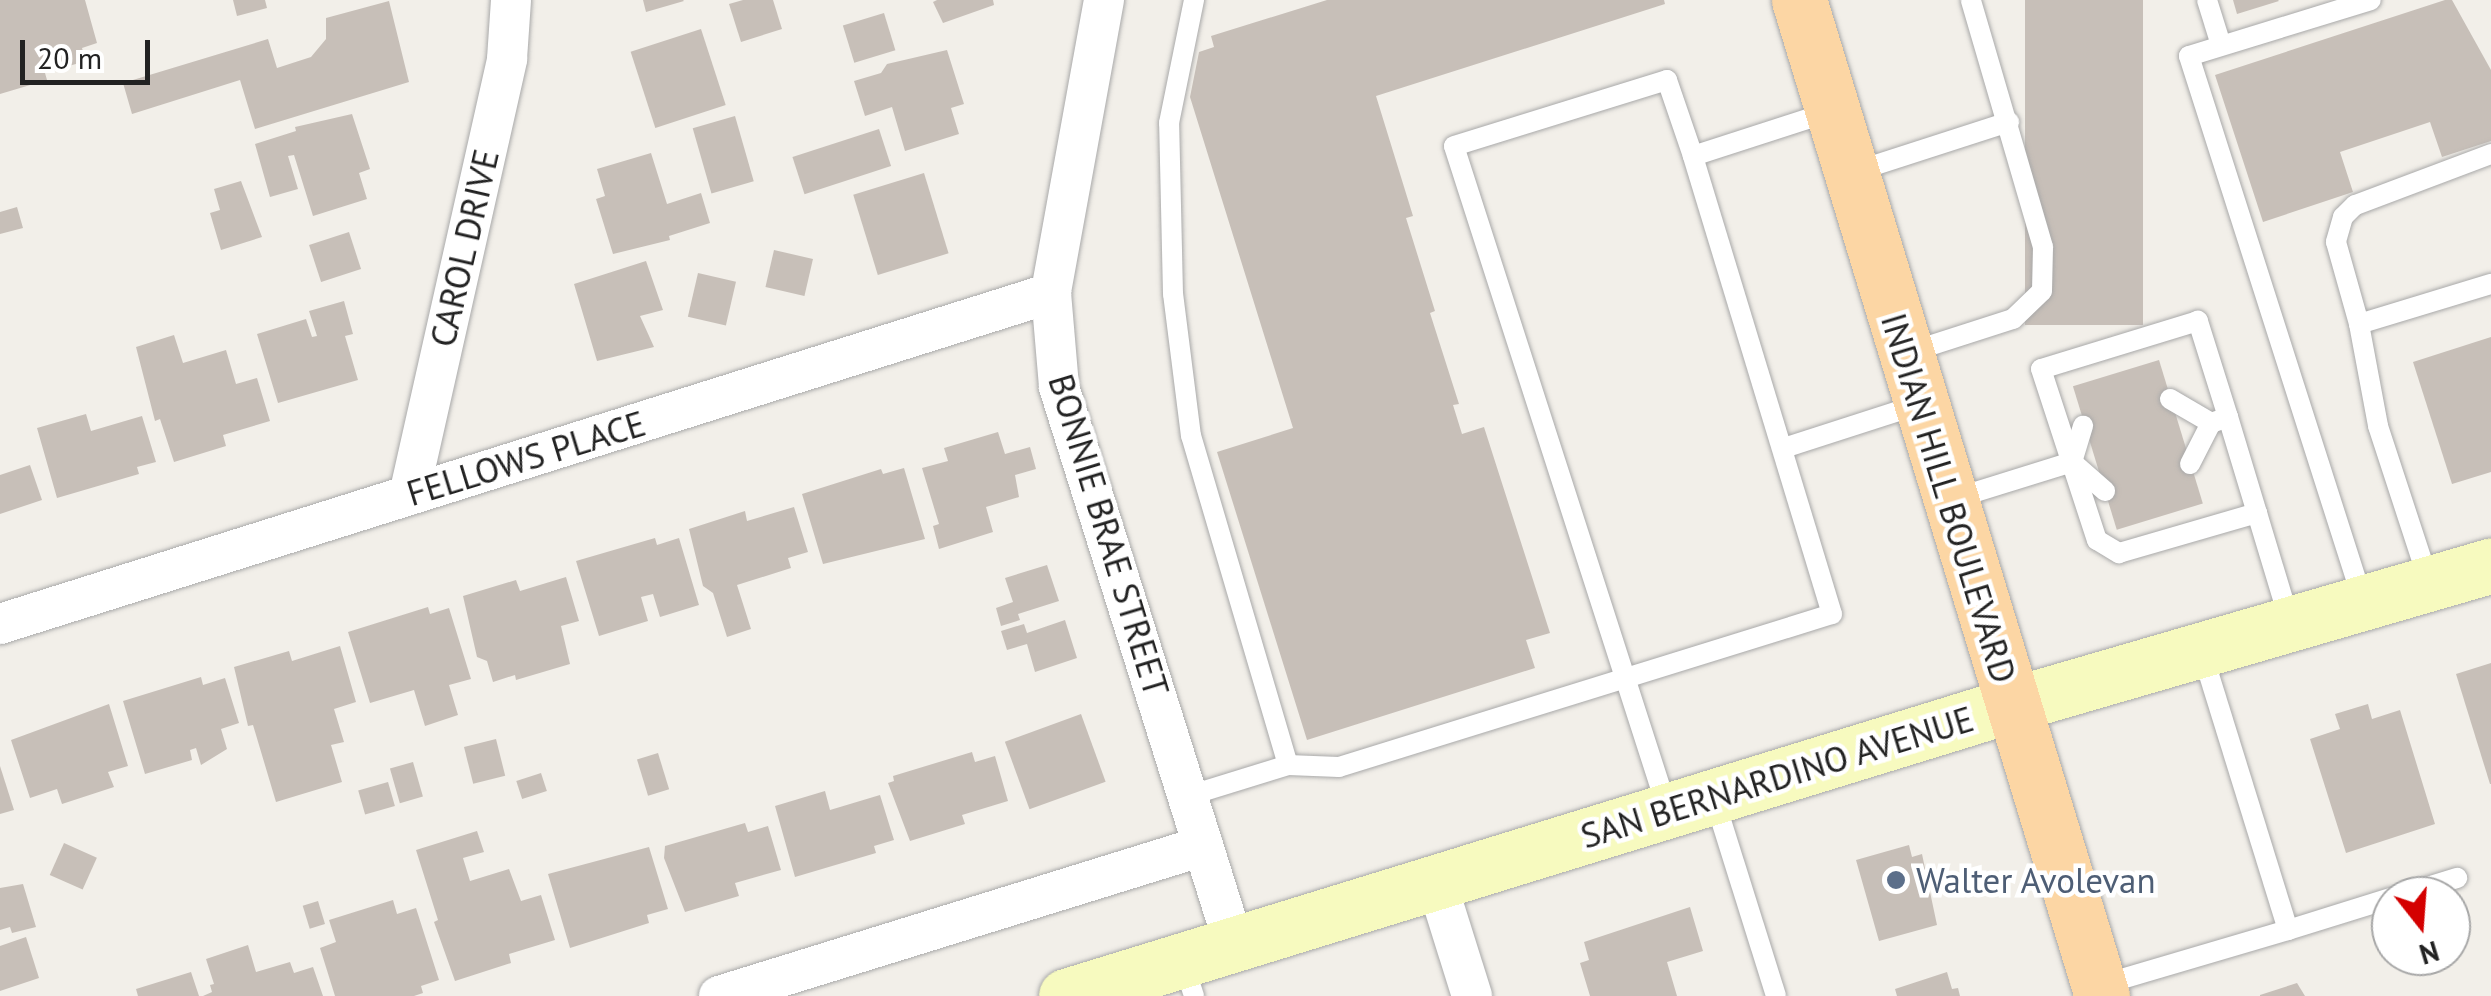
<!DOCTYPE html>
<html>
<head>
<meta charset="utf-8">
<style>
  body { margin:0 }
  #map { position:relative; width:2491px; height:996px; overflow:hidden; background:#f2efe9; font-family:"PT Sans",sans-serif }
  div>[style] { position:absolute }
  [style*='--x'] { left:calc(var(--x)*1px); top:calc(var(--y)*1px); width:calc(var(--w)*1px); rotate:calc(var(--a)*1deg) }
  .building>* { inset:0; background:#c7bfb8; transform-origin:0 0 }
  .roads { filter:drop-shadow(0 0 2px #a9a9a9) drop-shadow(0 0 2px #a9a9a9) }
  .service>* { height:20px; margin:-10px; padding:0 10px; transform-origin:10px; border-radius:10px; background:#fff }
  .minor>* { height:40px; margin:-20px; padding:0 20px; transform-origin:20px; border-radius:20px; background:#fff }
  .secondary>* { height:55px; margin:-27.5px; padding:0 27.5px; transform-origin:27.5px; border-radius:27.5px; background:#f7fabf }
  .primary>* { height:55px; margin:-27.5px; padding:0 27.5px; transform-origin:27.5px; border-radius:27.5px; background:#fcd6a4 }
  .dots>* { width:28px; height:28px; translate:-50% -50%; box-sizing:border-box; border:5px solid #fff; border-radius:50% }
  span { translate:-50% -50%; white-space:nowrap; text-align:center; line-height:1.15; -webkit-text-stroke:9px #fff; paint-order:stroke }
  .street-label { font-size:35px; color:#222 }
  .service-label { font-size:35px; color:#4e5e75 }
  .left { translate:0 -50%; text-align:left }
  .north { position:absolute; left:2371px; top:876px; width:100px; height:100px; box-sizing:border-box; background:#fff; border:2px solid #a7a7a7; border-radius:50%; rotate:163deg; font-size:28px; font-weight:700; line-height:40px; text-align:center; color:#222 }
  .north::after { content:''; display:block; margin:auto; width:35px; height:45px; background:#d40000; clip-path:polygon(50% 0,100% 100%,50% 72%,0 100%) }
  .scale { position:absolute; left:20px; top:40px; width:130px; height:45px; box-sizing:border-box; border:5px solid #222; border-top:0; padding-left:12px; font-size:30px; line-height:35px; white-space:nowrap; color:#222; -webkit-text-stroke:8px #fff; paint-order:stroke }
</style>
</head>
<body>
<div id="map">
  <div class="building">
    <div style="clip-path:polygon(0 0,85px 0,97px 43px,82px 48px,86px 61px,45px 73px,47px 80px,0 94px)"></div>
    <div style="clip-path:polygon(233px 0,265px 0,267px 8px,237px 16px)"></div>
    <div style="clip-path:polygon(643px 0,683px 0,684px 1px,646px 12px)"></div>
    <div style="clip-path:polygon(743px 0,773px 0,782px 29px,741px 42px,729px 4px)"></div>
    <div style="clip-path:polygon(937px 0,993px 0,994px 5px,943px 23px,933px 2px)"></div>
    <div style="clip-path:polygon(1327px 0,1664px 0,1665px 4px,1376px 96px,1413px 216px,1406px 218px,1435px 311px,1430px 313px,1459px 404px,1453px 405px,1462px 434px,1484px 427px,1550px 633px,1526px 640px,1535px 668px,1307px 740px,1217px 452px,1293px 428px,1190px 97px,1199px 52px,1214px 47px,1211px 36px)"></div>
    <div style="left:2025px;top:0;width:118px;height:325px"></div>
    <div style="clip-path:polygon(2233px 0,2278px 0,2279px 1px,2237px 14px)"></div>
    <div style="clip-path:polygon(2445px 0,2452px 0,2491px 70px,2491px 141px,2442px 157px,2430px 122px,2340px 152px,2353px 192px,2263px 222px,2215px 75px)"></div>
    <div style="clip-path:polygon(389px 1px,409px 82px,255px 129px,240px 80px,132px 114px,123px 83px,268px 39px,277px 68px,311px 57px,326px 39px,326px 18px)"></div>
    <div style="left:884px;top:13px;width:39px;height:43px;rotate:73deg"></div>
    <div style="left:701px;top:29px;width:80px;height:74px;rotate:72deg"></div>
    <div style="clip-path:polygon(947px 50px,964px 104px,951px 108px,959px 134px,905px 151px,892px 107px,865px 116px,854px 81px,881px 73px,887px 64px)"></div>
    <div style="clip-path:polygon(352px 114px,370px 169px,359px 173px,367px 199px,313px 216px,294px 155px,288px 156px,298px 189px,270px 197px,255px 144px,296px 131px,295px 127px)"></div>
    <div style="left:735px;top:116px;width:68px;height:44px;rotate:74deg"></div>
    <div style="left:879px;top:129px;width:39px;height:91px;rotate:72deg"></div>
    <div style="clip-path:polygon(651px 153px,667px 204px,701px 193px,710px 223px,669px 236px,670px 240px,613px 254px,596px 199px,605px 196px,597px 169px)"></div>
    <div style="left:924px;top:173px;width:84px;height:74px;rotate:73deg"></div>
    <div style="clip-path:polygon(241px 181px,262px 237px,221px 250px,210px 213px,220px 210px,214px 189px)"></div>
    <div style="clip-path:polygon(17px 207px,23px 228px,0 234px,0 212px)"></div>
    <div style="left:349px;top:232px;width:39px;height:42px;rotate:72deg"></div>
    <div style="left:774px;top:250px;width:40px;height:38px;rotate:13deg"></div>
    <div style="clip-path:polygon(646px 261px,663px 310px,640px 316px,654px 347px,597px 361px,574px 284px)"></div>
    <div style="left:698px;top:273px;width:39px;height:45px;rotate:13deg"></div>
    <div style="clip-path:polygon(344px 301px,353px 334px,345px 336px,358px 380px,278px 403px,257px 334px,306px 319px,312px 337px,317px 336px,309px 311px)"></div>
    <div style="clip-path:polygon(174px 335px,183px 363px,226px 350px,236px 384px,257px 378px,270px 421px,223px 435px,226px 446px,174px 462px,160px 419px,155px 421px,136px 347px)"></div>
    <div style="clip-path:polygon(2491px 337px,2491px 472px,2452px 484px,2413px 362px)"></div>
    <div style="left:2159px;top:360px;width:150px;height:90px;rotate:73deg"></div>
    <div style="clip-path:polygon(86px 414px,91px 431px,142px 416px,156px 462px,137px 467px,139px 474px,57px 498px,37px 428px)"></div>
    <div style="clip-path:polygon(998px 432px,1005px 454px,1030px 447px,1036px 469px,1015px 475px,1019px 497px,986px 507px,993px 532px,939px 549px,933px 526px,939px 524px,922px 468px,948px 461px,944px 448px)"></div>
    <div style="clip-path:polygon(30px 465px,42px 500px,0 514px,0 475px)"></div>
    <div style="clip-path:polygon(904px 468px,925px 539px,823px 564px,802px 494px,881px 469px,883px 474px)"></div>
    <div style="clip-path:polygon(794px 507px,808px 552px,788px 558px,791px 568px,737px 585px,751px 629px,727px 637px,713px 593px,703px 586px,689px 529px,745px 511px,747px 521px)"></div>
    <div style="clip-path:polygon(655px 538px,657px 545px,679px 538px,699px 605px,660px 617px,653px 594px,641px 597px,648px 621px,599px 636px,576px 561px)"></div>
    <div style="clip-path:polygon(1047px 565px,1059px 601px,1018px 614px,1020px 620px,1001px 626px,996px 608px,1013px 602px,1005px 578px)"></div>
    <div style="clip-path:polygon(566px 577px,579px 621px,561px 626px,570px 664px,516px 680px,515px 675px,493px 682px,487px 661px,477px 657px,463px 596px,516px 580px,520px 591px)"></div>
    <div style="clip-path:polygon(428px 607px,430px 614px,449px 608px,471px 679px,449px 685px,458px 715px,425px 726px,414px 690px,370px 703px,348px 632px)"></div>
    <div style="clip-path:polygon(1065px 620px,1077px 658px,1035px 672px,1027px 644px,1007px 650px,1001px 631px,1024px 624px,1027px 633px)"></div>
    <div style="clip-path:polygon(340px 646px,356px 702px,334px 709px,344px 742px,331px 745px,342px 782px,276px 802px,253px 725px,248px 726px,234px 667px,289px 651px,292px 661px)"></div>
    <div style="clip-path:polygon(2491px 663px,2491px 784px,2490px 784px,2456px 674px)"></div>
    <div style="clip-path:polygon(201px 677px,203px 685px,225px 678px,239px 723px,221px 729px,227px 749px,201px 765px,196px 748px,190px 750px,192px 760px,145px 774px,123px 701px)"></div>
    <div style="clip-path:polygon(109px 704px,128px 766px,108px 772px,114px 787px,62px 804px,57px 789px,30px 798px,11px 740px)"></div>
    <div style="clip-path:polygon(2368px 704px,2372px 719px,2400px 710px,2435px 824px,2346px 853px,2310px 739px,2340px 729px,2335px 714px)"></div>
    <div style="left:1081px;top:714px;width:72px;height:81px;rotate:70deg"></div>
    <div style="left:496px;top:739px;width:38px;height:33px;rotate:76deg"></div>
    <div style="clip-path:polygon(972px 752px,975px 762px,995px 756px,1008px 801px,962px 815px,965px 824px,910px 841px,888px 783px,894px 781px,893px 776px)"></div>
    <div style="left:658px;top:753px;width:38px;height:22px;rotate:73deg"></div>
    <div style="left:413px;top:762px;width:36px;height:24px;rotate:74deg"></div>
    <div style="clip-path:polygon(0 766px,14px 810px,0 814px)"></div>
    <div style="left:541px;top:773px;width:19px;height:26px;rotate:72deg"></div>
    <div style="left:388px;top:782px;width:25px;height:31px;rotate:74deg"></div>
    <div style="clip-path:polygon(825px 791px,830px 810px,880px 795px,894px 840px,874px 846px,876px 853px,795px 877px,775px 806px)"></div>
    <div style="clip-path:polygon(745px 823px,748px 832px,768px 826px,781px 870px,735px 883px,739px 896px,685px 912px,664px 858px,665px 846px)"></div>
    <div style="clip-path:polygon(477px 831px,484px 852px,463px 858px,470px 881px,509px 869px,521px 901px,541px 895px,555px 940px,509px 954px,511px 963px,455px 981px,434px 922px,438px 920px,416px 850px)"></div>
    <div style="left:64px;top:843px;width:36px;height:35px;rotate:24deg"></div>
    <div style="clip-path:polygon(1909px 845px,1912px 857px,1922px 854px,1937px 925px,1879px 941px,1856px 860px)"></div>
    <div style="clip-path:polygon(649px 847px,668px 909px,647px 915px,649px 923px,570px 948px,548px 874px)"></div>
    <div style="clip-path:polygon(23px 884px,36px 927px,12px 933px,10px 927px,0 930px,0 888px)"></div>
    <div style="clip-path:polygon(393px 900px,397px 914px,416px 908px,439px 980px,421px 986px,423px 993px,414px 996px,335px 996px,320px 948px,336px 942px,329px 920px)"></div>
    <div style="left:318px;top:901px;width:24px;height:16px;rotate:73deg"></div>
    <div style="clip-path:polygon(1690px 907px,1703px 951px,1667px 962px,1677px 996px,1590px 996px,1580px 963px,1589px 960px,1584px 942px)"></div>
    <div style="clip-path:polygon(26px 937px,39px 978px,0 991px,0 946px)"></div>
    <div style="clip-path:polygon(248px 945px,256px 972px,290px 962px,294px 973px,313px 967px,323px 996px,203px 996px,212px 992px,210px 985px,214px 984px,206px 959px)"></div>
    <div style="clip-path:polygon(191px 972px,199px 996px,138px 996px,136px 989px)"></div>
    <div style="clip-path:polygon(1947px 972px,1952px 989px,1958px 988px,1960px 996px,1897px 996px,1895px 989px)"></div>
    <div style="clip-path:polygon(2297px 983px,2305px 996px,2260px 996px,2260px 995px)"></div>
  </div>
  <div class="roads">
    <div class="service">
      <div style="--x:2207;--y:0;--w:47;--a:72.7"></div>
      <div style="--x:2491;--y:154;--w:145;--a:159.4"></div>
      <div style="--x:2355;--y:205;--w:17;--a:135"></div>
      <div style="--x:2343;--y:217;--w:26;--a:106"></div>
      <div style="--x:2336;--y:242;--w:85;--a:74.3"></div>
      <div style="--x:2359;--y:324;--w:138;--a:-16.9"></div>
      <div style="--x:1854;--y:172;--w:163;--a:-17.9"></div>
      <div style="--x:2359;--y:324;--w:104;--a:79.4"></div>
      <div style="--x:2378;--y:426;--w:164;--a:71.9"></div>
      <div style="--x:1907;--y:353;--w:111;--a:-17.8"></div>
      <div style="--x:2013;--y:319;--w:40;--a:-44"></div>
      <div style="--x:2042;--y:291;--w:44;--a:-88.7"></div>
      <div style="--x:2043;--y:247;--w:257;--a:-106.3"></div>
      <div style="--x:2170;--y:399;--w:48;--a:30.3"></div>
      <div style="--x:2228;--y:417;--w:101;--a:-107.4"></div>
      <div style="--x:2198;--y:321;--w:164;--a:163"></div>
      <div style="--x:2041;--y:369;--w:180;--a:71.9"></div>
      <div style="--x:2097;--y:540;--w:26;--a:31"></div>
      <div style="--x:2119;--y:553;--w:144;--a:-16.2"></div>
      <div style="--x:1784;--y:448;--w:143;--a:-17.9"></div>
      <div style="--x:2072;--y:462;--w:38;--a:-73"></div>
      <div style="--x:2190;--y:464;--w:46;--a:-62.9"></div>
      <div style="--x:2211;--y:423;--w:18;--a:-19"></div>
      <div style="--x:2228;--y:417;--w:214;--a:73.2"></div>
      <div style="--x:1953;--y:499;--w:125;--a:-17.3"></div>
      <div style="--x:2072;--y:462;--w:44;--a:41.3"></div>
      <div style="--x:2363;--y:601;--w:572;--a:-107.71"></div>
      <div style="--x:2189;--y:56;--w:190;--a:-17.1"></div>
      <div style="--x:1288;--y:765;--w:51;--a:2.2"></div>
      <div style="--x:1339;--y:767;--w:516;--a:-17.24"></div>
      <div style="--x:1832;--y:614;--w:479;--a:-106.9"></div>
      <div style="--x:1188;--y:796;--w:105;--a:-17.2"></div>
      <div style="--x:1288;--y:765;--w:343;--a:-106.4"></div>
      <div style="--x:1191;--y:436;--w:143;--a:-97.2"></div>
      <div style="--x:1173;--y:294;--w:171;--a:-91.3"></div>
      <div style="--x:1169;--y:123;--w:126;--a:-78.5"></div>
      <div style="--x:1714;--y:798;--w:207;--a:72.6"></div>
      <div style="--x:1667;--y:808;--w:695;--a:-107.84"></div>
      <div style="--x:1454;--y:146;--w:223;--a:-17.2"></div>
      <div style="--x:1667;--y:80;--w:80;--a:71.1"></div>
      <div style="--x:1693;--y:156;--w:143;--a:-17.9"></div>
      <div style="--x:2398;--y:896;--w:62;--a:-17"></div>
      <div style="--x:2288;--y:930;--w:108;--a:-17.3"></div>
      <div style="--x:1183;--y:962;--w:36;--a:72"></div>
      <div style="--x:2101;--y:985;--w:195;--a:-16.4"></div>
      <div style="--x:2288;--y:930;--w:291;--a:-107.2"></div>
    </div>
    <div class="minor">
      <div style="--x:1104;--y:0;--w:298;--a:100.3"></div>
      <div style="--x:1051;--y:293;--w:94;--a:85.1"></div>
      <div style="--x:1059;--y:387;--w:584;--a:72.56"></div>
      <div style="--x:409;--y:495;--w:447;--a:-77.3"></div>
      <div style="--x:507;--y:59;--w:59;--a:-86.1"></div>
      <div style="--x:0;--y:624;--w:1102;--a:-17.48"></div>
      <div style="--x:1436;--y:881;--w:121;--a:72.6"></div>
      <div style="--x:719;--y:996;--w:507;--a:-17.22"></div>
    </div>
    <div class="secondary">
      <div style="--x:1066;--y:996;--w:989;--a:-17.12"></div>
      <div style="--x:2011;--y:705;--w:500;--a:-16.2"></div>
    </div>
    <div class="primary">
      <div style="--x:1799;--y:0;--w:1041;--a:73.08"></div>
    </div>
  </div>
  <div class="dots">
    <div style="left:1896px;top:880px;background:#5c6f8a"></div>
  </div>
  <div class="street-label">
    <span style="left:464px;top:248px;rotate:-77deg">CAROL DRIVE</span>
    <span style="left:526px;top:458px;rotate:-17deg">FELLOWS PLACE</span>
    <span style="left:1949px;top:498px;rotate:73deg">INDIAN HILL BOULEVARD</span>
    <span style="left:1109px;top:535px;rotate:73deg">BONNIE BRAE STREET</span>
    <span style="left:1777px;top:777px;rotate:-17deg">SAN BERNARDINO AVENUE</span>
  </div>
  <div class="service-label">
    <span class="left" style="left:1916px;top:880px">Walter Avolevan</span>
  </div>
  <div class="north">N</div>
  <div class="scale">20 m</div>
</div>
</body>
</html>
